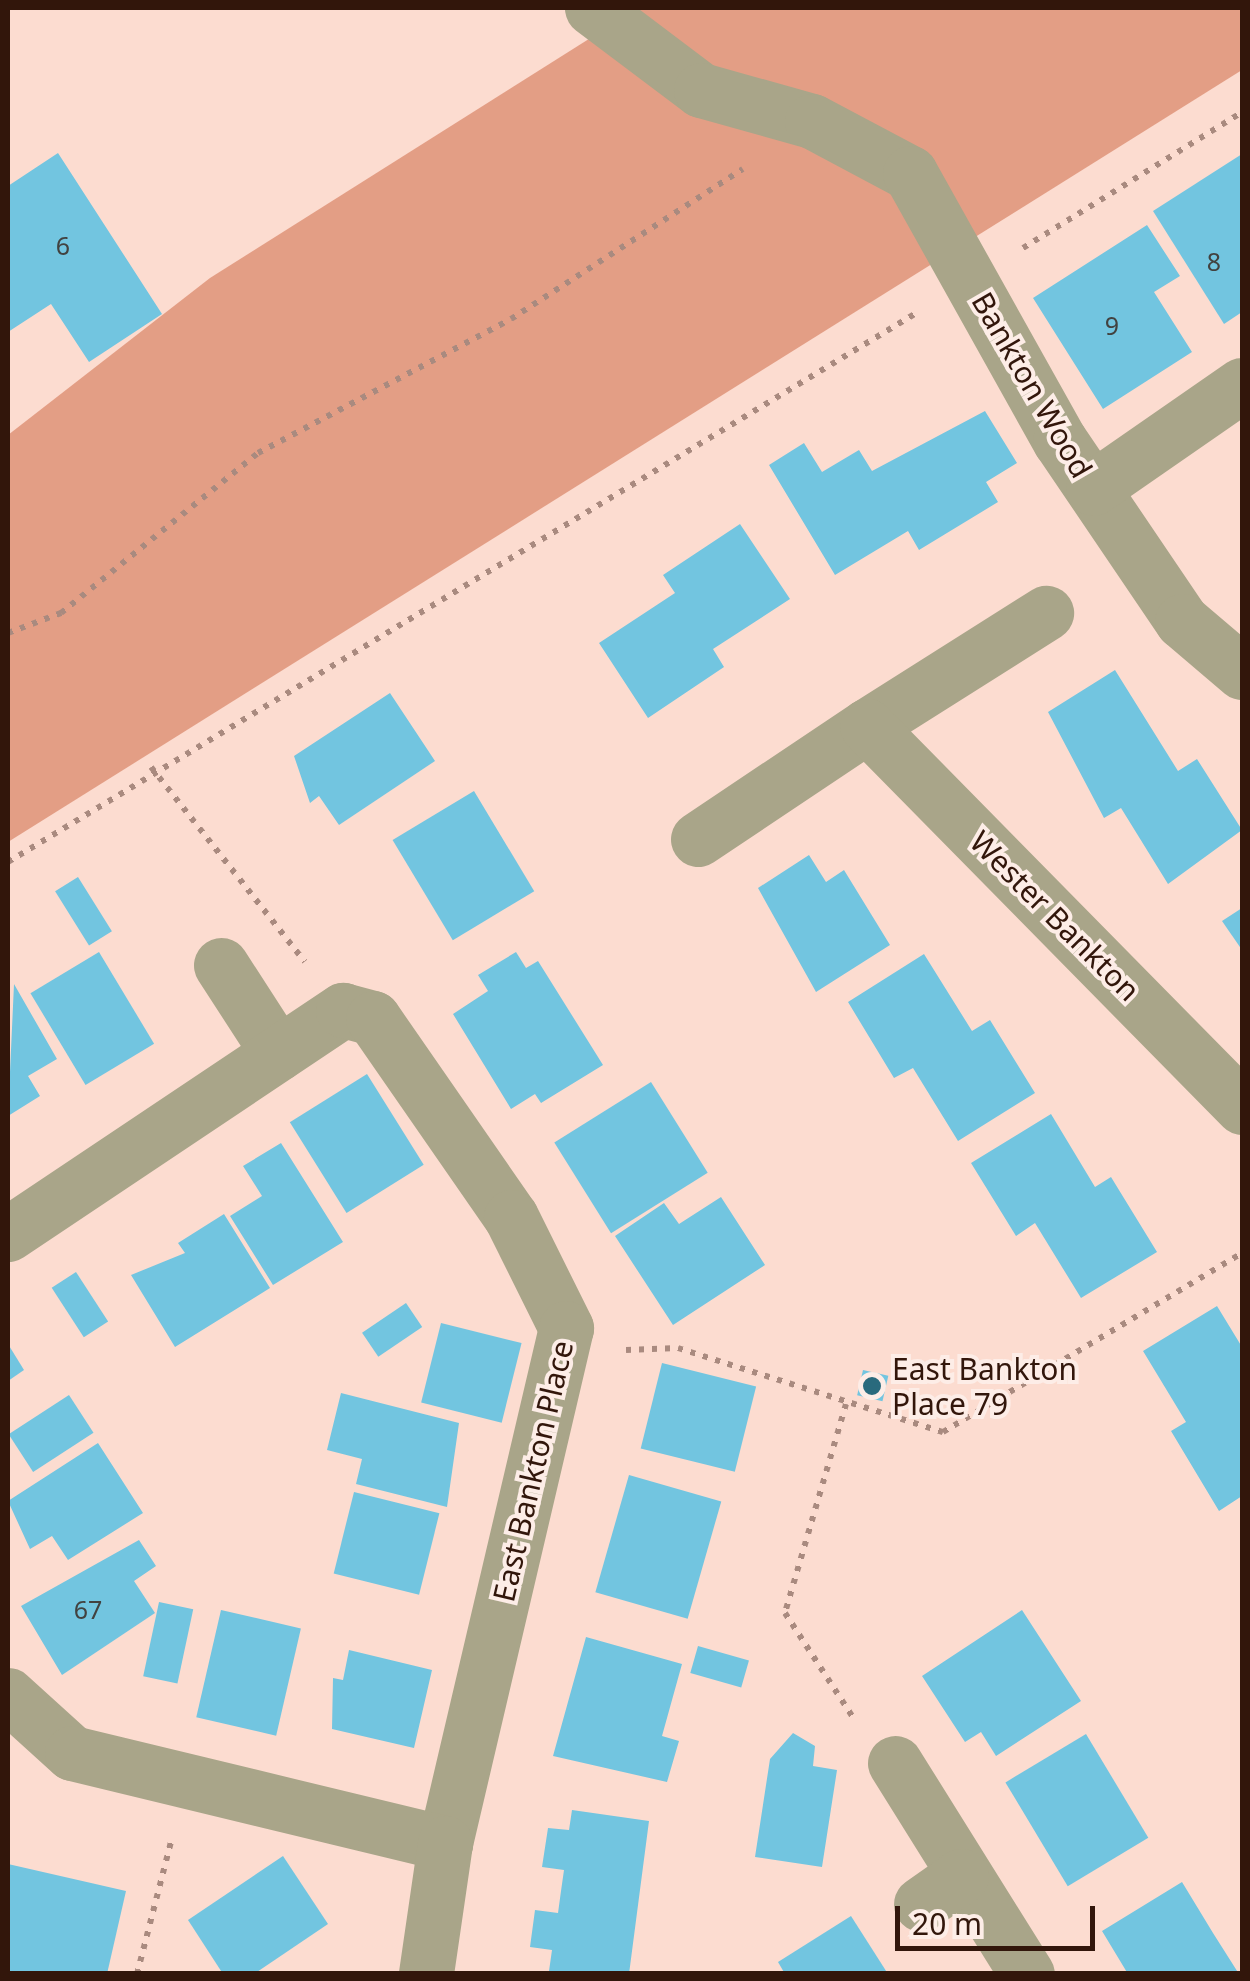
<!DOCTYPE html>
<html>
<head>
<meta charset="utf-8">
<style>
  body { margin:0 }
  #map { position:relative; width:1250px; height:1981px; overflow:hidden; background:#fcdcd0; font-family:"Noto Sans",sans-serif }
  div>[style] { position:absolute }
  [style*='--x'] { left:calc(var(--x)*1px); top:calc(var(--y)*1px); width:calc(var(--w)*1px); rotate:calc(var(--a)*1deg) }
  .forest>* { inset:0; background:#e39e85 }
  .building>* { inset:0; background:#72c5e0; transform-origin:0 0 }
  .path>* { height:6px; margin-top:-3px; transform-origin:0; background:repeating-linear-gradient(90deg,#a98a7f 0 5px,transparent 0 13px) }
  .minor>* { height:55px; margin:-27.5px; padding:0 27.5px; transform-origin:27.5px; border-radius:27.5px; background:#a9a589 }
  .dots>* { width:28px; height:28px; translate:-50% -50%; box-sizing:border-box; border:5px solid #fdede7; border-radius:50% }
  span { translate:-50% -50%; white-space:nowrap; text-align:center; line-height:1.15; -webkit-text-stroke:8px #fdede7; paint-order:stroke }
  .number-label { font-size:25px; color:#424240 }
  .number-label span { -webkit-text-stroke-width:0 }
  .street-label { font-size:30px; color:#32160b }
  .poi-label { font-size:30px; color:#32160b }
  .left { translate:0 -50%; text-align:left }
  .frame { position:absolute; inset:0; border:10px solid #32160b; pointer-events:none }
  .scale { position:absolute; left:895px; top:1906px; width:200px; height:45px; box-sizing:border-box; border:5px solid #32160b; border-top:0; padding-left:12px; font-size:30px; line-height:35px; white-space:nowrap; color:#32160b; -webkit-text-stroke:8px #fdede7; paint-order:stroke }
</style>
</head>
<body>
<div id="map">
  <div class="forest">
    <div style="clip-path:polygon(638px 8px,1242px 8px,1242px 70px,8px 842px,8px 435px,210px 278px)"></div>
  </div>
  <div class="building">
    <div style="clip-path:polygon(58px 153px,162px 314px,89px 362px,51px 304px,8px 332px,8px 186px)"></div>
    <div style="clip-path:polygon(1242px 154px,1242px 312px,1224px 324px,1153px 211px)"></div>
    <div style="clip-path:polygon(1147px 225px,1180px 276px,1154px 292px,1192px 352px,1103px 409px,1033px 298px)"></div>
    <div style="clip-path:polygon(985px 411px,1017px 463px,986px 482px,998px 502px,919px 550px,908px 531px,835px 575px,769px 465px,804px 443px,822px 472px,859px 450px,872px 471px)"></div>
    <div style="clip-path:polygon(740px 524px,790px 599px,713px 649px,724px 667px,648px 718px,599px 643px,675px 593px,663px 575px)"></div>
    <div style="clip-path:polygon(1115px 670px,1178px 771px,1197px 759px,1242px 830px,1168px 884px,1121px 808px,1104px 818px,1048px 712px)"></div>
    <div style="clip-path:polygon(390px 693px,435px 761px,339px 825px,319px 796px,310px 803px,294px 756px)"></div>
    <div style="left:474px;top:791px;width:117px;height:95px;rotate:59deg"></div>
    <div style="clip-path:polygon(809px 855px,826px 882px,844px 870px,890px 945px,816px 992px,758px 888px)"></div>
    <div style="left:78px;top:877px;width:64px;height:27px;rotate:58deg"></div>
    <div style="clip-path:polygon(1242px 908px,1242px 950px,1222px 921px)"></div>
    <div style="left:99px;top:952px;width:107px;height:80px;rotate:59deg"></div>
    <div style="clip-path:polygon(516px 952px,526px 968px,538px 961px,603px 1065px,541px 1103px,535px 1094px,511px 1109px,453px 1014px,488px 991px,478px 975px)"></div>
    <div style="clip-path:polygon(924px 954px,972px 1031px,990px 1020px,1035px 1093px,958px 1141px,913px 1068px,894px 1078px,848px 1002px)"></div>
    <div style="clip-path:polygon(14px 984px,57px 1059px,28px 1076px,40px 1096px,8px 1116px)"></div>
    <div style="left:367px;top:1074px;width:107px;height:91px;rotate:58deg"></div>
    <div style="left:651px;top:1082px;width:107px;height:114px;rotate:58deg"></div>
    <div style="clip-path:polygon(1051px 1114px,1095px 1187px,1111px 1177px,1157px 1252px,1081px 1298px,1035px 1223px,1016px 1236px,971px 1163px)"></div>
    <div style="clip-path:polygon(281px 1143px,343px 1242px,273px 1285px,230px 1216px,262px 1196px,243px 1166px)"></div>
    <div style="clip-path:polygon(721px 1197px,765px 1265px,673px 1325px,615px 1236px,664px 1203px,679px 1224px)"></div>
    <div style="clip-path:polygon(224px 1214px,270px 1288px,175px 1347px,131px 1275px,185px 1253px,178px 1243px)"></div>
    <div style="left:76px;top:1272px;width:59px;height:29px;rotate:57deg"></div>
    <div style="left:406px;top:1303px;width:29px;height:53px;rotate:56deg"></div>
    <div style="clip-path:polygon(1217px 1306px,1242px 1347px,1242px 1496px,1219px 1511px,1171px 1431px,1186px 1422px,1143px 1351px)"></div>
    <div style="left:441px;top:1323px;width:83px;height:82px;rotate:14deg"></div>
    <div style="clip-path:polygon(8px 1344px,24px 1370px,8px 1381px)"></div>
    <div style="left:662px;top:1363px;width:97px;height:88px;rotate:14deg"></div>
    <div style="left:863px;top:1370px;width:26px;height:26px;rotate:13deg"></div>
    <div style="clip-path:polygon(341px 1393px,459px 1423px,447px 1507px,356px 1484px,362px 1459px,327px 1450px)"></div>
    <div style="left:69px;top:1395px;width:45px;height:72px;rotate:57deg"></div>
    <div style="clip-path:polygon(98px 1443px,143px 1513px,68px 1560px,52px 1536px,30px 1549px,8px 1501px)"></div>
    <div style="left:629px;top:1475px;width:96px;height:122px;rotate:16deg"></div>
    <div style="left:354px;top:1492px;width:88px;height:84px;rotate:14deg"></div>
    <div style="clip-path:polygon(139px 1540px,156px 1566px,134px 1581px,155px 1613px,62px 1675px,21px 1606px)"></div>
    <div style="left:159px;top:1602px;width:35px;height:76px;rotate:12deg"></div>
    <div style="left:221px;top:1610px;width:82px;height:110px;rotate:13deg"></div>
    <div style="clip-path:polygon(1022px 1610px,1081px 1701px,996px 1756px,981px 1732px,965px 1742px,922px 1676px)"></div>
    <div style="clip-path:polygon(586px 1637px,682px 1664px,662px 1736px,679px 1741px,667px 1782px,553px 1756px)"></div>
    <div style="left:698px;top:1646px;width:53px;height:28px;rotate:16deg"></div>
    <div style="clip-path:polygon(349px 1650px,432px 1670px,414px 1748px,332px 1729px,333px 1678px,343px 1680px)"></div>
    <div style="clip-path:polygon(793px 1733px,815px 1746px,813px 1766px,837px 1770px,822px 1867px,755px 1857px,770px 1759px)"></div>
    <div style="left:1086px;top:1734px;width:121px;height:94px;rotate:59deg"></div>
    <div style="clip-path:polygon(572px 1810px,649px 1821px,629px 1974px,549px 1971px,552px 1950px,530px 1947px,535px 1910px,558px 1913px,561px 1891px,564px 1870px,542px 1867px,548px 1828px,569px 1830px)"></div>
    <div style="clip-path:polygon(283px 1856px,328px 1924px,254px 1974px,223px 1974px,188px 1920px)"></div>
    <div style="clip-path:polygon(8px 1864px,126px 1891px,107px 1974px,8px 1974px)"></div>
    <div style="clip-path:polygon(1182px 1882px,1213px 1933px,1239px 1974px,1128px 1974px,1102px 1931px)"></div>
    <div style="clip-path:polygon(851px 1916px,888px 1974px,785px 1974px,778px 1962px)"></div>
  </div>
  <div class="path">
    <div style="--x:1023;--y:248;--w:258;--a:-31.8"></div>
    <div style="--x:8;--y:633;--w:57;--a:-20.7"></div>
    <div style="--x:61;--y:613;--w:254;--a:-39.1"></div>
    <div style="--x:258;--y:453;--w:286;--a:-27.9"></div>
    <div style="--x:511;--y:319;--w:276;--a:-32.9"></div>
    <div style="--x:151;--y:767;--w:248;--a:51.7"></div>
    <div style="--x:8;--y:862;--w:1063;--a:-31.15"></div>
    <div style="--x:626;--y:1350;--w:52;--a:-2.2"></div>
    <div style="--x:678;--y:1348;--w:278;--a:17.6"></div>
    <div style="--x:943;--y:1432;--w:348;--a:-30.9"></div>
    <div style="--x:846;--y:1404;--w:218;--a:106.3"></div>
    <div style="--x:785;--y:1613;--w:126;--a:56.9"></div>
    <div style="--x:137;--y:1974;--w:140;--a:-75.6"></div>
  </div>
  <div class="minor">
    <div style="--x:592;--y:8;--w:136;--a:37"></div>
    <div style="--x:701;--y:90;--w:115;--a:15.6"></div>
    <div style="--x:812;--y:121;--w:111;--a:28"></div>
    <div style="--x:910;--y:173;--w:307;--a:60.8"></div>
    <div style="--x:1060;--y:441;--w:217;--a:55.9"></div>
    <div style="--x:1182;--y:621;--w:79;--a:40.4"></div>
    <div style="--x:1093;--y:488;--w:181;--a:-34.7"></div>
    <div style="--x:867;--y:726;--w:212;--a:-32.3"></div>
    <div style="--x:698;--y:839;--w:203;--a:-33.8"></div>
    <div style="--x:867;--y:726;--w:535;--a:45.45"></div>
    <div style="--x:221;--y:965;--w:105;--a:57.1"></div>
    <div style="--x:8;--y:1234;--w:403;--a:-33.8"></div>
    <div style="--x:343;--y:1010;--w:31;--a:15"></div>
    <div style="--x:373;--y:1018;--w:242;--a:55.3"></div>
    <div style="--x:511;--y:1217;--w:124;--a:63.6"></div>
    <div style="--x:566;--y:1328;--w:529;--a:103.22"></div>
    <div style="--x:8;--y:1695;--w:86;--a:42.2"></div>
    <div style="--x:72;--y:1753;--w:384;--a:13.6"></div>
    <div style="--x:445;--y:1843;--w:132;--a:98.3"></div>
    <div style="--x:895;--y:1763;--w:249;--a:58"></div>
    <div style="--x:921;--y:1904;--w:49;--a:-35"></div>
  </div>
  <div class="dots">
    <div style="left:872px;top:1386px;background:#296a7d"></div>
  </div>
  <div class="number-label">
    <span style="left:63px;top:245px">6</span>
    <span style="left:1214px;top:261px">8</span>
    <span style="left:1112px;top:325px">9</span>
    <span style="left:88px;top:1609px">67</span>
  </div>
  <div class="street-label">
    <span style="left:1032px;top:385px;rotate:60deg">Bankton Wood</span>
    <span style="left:1055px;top:916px;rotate:45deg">Wester Bankton</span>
    <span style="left:533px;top:1471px;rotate:-77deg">East Bankton Place</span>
  </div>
  <div class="poi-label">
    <span class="left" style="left:892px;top:1386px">East Bankton<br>Place 79</span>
  </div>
  <div class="frame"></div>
  <div class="scale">20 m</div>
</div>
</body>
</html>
